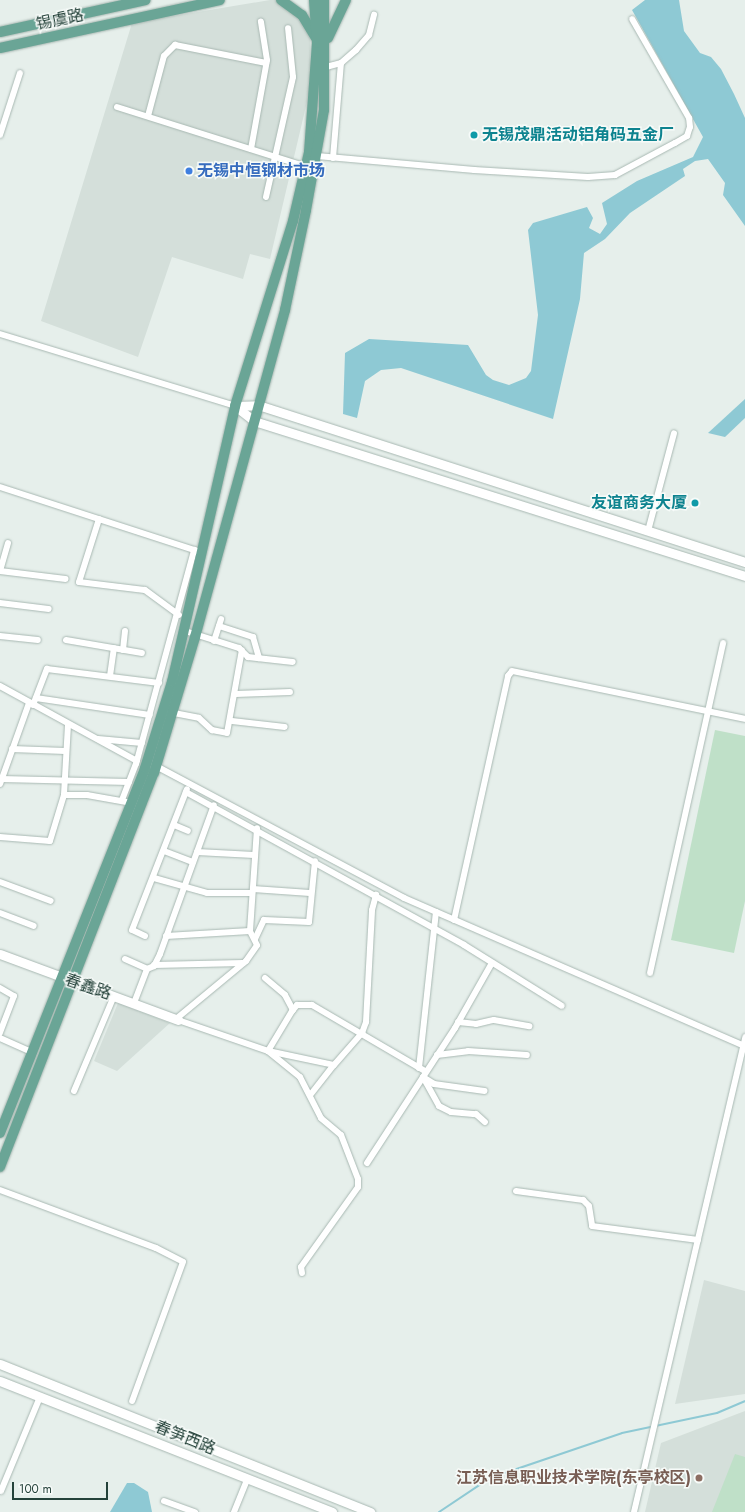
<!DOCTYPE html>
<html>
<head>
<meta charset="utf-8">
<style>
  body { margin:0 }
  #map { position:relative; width:745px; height:1512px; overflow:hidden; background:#e6efeb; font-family:Jost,"Noto Sans SC",sans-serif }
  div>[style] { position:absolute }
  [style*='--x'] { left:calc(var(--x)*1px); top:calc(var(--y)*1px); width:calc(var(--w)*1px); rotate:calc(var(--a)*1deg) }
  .built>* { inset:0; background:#d4dfda }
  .green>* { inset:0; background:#bfe0c8 }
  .water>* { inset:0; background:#8ec9d4 }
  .stream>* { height:2px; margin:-1px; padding:0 1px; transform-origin:1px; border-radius:1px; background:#8ec9d4 }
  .roads { filter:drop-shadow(0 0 1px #a8b8b2) drop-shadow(0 0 1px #a8b8b2) }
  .minor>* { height:6px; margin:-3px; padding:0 3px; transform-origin:3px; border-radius:3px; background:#fff }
  .secondary>* { height:9px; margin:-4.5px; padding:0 4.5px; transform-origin:4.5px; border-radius:4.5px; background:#fff }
  .primary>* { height:10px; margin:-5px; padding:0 5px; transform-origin:5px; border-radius:5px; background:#6aa596 }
  .dots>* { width:11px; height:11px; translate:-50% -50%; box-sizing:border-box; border:2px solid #f7fbf9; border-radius:50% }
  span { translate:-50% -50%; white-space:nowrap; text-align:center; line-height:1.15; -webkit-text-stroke:3px #f7fbf9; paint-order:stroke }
  .street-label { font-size:16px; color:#24423a }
  .culture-label { font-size:16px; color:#0d838f; font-weight:700 }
  .left { translate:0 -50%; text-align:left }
  .right { translate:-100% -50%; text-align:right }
  .shop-label { font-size:16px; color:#366cbe; font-weight:700 }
  .education-label { font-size:16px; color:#785e54; font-weight:700 }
  .scale { position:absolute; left:12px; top:1482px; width:96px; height:18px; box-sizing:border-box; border:2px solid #24423a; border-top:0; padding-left:5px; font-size:12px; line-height:14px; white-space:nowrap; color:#24423a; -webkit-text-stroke:3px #f7fbf9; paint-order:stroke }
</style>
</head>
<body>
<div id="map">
  <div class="built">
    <div style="clip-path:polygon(270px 0,289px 0,310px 36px,310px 89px,270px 259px,250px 254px,243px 279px,172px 257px,138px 357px,41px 321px,132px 23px)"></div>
    <div style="clip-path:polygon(118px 1003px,170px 1023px,117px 1071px,94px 1061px)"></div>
    <div style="clip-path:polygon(704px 1280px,745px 1291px,745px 1394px,675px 1404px)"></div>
    <div style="clip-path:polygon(745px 1411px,745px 1512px,645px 1512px,661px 1443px)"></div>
  </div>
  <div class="green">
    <div style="clip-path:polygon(715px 730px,745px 736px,745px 901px,734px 953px,671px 940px)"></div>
    <div style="clip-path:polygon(735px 1454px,745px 1457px,745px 1512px,712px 1512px)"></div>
  </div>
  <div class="water">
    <div style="clip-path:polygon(645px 0,679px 0,684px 31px,700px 53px,711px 57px,721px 69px,734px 94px,745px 118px,745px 226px,723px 195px,725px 183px,708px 159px,695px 161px,683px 169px,685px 176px,630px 213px,605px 239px,584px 253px,580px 299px,553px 419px,401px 368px,381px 370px,365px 381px,357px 418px,343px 414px,345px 353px,369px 339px,468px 345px,486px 375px,493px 380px,509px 385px,526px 378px,531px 371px,538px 315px,528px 230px,533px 223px,587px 207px,593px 218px,589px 228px,600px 234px,607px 224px,602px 203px,637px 181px,693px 157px,703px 137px,632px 10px)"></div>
    <div style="clip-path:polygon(745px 399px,745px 418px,725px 437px,708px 433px)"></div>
    <div style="clip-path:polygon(127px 1483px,134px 1483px,148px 1492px,152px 1512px,110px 1512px)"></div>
  </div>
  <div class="stream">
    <div style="--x:439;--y:1512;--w:61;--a:-33.7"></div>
    <div style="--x:490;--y:1478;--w:139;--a:-18.8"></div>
    <div style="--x:622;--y:1433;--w:97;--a:-11.9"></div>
    <div style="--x:717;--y:1413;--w:30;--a:-23"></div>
  </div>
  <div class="roads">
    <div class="minor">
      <div style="--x:326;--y:67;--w:16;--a:-15"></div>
      <div style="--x:341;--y:63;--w:20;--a:-41"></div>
      <div style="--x:356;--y:50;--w:20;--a:-49"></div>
      <div style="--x:369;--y:35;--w:21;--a:-76"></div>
      <div style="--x:117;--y:107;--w:199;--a:17.5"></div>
      <div style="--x:148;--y:116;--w:62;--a:-75.1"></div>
      <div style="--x:164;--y:56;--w:16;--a:-45"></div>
      <div style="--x:175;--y:45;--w:93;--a:11.2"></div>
      <div style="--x:0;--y:135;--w:65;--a:-72.1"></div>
      <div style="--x:251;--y:149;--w:90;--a:-79.8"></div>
      <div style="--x:267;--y:60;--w:39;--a:-99"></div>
      <div style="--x:317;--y:156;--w:158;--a:5.1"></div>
      <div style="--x:474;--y:170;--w:114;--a:3.5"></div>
      <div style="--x:588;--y:177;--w:27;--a:-4"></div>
      <div style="--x:615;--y:175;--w:68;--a:-28.1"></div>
      <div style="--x:675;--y:143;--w:14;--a:-30"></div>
      <div style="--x:687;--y:136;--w:9;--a:-72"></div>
      <div style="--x:690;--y:127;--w:9;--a:-96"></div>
      <div style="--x:689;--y:118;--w:114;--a:-119.9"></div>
      <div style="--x:333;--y:158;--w:95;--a:-85.2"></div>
      <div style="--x:266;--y:197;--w:123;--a:-77.3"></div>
      <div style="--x:293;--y:77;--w:49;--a:-95.8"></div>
      <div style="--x:0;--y:334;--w:246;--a:17"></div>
      <div style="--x:0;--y:487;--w:207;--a:18"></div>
      <div style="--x:99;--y:519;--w:66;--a:107.6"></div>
      <div style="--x:79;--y:582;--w:66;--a:6.9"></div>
      <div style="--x:145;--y:590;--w:42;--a:36.3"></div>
      <div style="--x:648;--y:531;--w:101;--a:-75.1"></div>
      <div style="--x:0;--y:571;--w:66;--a:6.9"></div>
      <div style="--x:0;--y:571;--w:29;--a:-74"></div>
      <div style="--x:0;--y:603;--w:49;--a:7"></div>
      <div style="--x:219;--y:626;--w:36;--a:18"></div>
      <div style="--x:253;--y:637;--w:22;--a:74"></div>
      <div style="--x:182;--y:630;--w:60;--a:17.5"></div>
      <div style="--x:239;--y:648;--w:13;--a:45"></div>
      <div style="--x:248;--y:657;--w:45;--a:6.3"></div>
      <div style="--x:0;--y:636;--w:38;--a:6"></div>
      <div style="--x:66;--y:640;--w:77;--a:9.7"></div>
      <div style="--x:214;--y:641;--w:23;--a:-72"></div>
      <div style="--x:123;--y:650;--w:19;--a:-84"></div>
      <div style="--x:110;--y:676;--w:28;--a:-82"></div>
      <div style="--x:0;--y:686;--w:156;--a:28.7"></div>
      <div style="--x:236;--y:694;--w:54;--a:-2.1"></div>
      <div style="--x:36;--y:698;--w:115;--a:8.5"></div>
      <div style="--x:33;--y:705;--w:39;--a:-69"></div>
      <div style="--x:47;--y:669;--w:113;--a:7.1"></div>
      <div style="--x:174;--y:713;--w:25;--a:11"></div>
      <div style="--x:199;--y:718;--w:18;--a:43"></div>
      <div style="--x:212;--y:730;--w:15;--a:11"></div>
      <div style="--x:227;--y:733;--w:84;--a:-79.8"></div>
      <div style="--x:232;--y:721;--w:53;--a:6.5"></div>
      <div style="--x:68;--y:725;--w:70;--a:93.3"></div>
      <div style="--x:64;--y:795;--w:23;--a:0"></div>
      <div style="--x:87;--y:795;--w:40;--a:10"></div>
      <div style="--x:98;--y:739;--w:44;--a:5.2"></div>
      <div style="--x:12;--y:749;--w:53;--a:2.2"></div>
      <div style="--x:156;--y:766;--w:281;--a:28"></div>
      <div style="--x:404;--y:898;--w:372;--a:23.5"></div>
      <div style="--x:1;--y:779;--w:128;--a:1.3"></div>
      <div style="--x:0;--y:784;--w:86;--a:-70.3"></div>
      <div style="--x:186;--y:792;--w:317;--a:28.8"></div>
      <div style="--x:464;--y:945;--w:115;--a:31.9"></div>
      <div style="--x:122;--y:800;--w:39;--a:-69"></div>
      <div style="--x:136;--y:764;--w:222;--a:-74.8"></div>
      <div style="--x:174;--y:825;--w:15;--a:23"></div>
      <div style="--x:0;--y:837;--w:50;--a:4.6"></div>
      <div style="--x:50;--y:841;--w:48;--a:-73.1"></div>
      <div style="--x:164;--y:851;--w:31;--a:21"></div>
      <div style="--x:197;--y:852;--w:57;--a:3"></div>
      <div style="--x:154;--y:878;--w:55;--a:15.8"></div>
      <div style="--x:207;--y:893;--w:44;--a:0"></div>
      <div style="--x:0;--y:882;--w:54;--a:20.4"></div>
      <div style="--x:253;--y:889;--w:57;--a:4"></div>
      <div style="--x:0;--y:913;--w:36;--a:21"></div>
      <div style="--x:454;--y:920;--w:250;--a:-77.5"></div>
      <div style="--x:508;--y:676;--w:6;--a:-51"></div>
      <div style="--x:512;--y:671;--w:238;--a:11.6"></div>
      <div style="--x:145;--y:936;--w:14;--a:-155"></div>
      <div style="--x:132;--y:930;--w:151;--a:-68.7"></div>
      <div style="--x:166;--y:936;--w:84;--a:-3.4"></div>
      <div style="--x:255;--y:939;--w:21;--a:-65"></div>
      <div style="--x:264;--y:920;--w:45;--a:2.5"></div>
      <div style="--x:309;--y:922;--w:61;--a:-84.4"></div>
      <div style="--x:125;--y:959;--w:24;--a:24"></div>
      <div style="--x:154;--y:965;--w:89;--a:-1.3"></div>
      <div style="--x:650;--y:973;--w:338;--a:-77.5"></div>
      <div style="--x:265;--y:978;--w:26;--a:40"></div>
      <div style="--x:285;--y:995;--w:17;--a:62"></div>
      <div style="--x:0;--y:988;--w:16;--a:30"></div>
      <div style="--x:14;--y:996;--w:40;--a:111"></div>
      <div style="--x:134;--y:1003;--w:36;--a:-69"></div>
      <div style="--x:147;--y:969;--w:8;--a:-23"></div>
      <div style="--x:154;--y:966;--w:13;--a:-63"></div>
      <div style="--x:160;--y:954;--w:158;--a:-70.1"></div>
      <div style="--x:176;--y:1019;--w:91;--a:-39.6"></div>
      <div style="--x:246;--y:961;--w:19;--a:-55"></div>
      <div style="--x:257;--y:945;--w:16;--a:-117"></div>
      <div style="--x:250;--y:931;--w:103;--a:-86.1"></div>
      <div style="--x:178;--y:1020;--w:95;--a:19"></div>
      <div style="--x:268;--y:1051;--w:67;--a:12"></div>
      <div style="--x:334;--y:1065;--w:43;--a:-48.8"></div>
      <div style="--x:362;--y:1033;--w:12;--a:-70"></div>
      <div style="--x:366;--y:1022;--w:112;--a:-86.9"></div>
      <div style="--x:372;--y:910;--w:16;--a:-75"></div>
      <div style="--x:458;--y:1022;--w:18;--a:6"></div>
      <div style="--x:476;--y:1024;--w:18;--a:-13"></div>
      <div style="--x:494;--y:1020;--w:36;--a:10"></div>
      <div style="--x:0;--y:1038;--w:35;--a:24"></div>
      <div style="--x:437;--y:1055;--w:31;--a:-7"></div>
      <div style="--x:468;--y:1051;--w:59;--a:3.9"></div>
      <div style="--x:419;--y:1068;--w:157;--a:-83.8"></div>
      <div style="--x:423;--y:1077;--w:33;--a:61"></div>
      <div style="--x:439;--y:1106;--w:13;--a:27"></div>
      <div style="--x:451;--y:1112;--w:25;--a:5"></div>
      <div style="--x:476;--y:1114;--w:12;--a:42"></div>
      <div style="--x:423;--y:1077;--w:13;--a:32"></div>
      <div style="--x:434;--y:1084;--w:51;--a:7.8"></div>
      <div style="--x:74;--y:1091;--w:103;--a:-67.2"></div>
      <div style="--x:311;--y:1094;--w:37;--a:-52"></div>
      <div style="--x:367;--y:1163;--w:161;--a:-56.9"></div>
      <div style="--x:455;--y:1028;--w:75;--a:-60.4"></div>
      <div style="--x:0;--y:1190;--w:166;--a:20.4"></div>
      <div style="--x:156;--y:1248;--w:30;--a:27"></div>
      <div style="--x:183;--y:1262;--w:148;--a:110.1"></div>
      <div style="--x:516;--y:1191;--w:68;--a:7.7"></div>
      <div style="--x:583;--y:1200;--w:8;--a:45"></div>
      <div style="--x:589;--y:1206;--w:20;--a:81"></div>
      <div style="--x:592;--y:1226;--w:107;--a:7.5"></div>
      <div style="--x:302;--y:1273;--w:6;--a:-99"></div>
      <div style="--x:301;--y:1267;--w:98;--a:-54.5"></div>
      <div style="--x:358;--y:1187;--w:8;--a:-90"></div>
      <div style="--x:358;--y:1179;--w:47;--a:-111.1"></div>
      <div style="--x:341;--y:1135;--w:26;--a:-140"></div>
      <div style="--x:321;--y:1118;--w:46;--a:-117.1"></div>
      <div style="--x:300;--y:1077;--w:41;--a:-140.9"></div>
      <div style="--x:268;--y:1051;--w:47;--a:-59"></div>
      <div style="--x:292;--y:1011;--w:8;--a:-50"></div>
      <div style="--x:297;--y:1005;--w:15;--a:0"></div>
      <div style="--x:312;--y:1005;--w:131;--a:30.3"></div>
      <div style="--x:1;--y:1491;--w:102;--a:-67.5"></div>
      <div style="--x:164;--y:1501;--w:33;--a:20"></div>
      <div style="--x:234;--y:1512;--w:35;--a:-68"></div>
      <div style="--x:634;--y:1512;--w:488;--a:-76.8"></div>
    </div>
    <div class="secondary">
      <div style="--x:235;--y:406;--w:24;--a:38"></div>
      <div style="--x:254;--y:421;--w:515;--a:17.52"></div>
      <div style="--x:235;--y:406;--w:23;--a:-2"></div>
      <div style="--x:258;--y:405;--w:512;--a:17.87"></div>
      <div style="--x:0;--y:954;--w:190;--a:20.3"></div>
      <div style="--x:0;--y:1364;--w:399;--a:21.8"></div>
      <div style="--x:0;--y:1381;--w:357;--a:21.5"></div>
    </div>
    <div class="primary">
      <div style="--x:281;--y:0;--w:26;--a:36"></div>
      <div style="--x:302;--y:15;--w:26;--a:59"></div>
      <div style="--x:0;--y:32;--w:149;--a:-12.4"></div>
      <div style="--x:328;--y:38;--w:42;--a:-64.7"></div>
      <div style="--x:0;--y:48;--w:225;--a:-12.3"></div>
      <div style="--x:0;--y:1133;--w:393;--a:-68.3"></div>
      <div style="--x:145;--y:768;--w:90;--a:-72.6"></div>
      <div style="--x:172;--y:682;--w:283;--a:-77.1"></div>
      <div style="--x:235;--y:406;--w:194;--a:-72.6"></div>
      <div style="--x:293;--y:221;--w:71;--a:-76.9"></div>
      <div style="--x:309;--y:152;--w:109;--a:-85.8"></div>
      <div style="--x:317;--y:43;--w:43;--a:-94"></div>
      <div style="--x:0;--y:1167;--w:423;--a:-68.7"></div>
      <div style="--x:154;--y:773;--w:142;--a:-73.2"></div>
      <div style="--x:195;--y:637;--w:339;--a:-74.6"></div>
      <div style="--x:285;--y:310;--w:102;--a:-78.1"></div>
      <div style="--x:306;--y:210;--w:102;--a:-79.8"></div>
      <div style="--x:324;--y:110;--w:110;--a:-90"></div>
    </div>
  </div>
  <div class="dots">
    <div style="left:474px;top:135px;background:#0f9aa8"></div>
    <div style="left:189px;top:171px;background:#3f7fe0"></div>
    <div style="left:695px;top:503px;background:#0f9aa8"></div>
    <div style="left:699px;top:1478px;background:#8d6e63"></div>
  </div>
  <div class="street-label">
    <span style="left:60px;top:20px;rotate:-12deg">锡虞路</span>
    <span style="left:88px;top:987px;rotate:19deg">春鑫路</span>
    <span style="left:185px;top:1438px;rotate:22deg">春笋西路</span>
  </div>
  <div class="culture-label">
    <span class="left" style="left:482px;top:135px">无锡茂鼎活动铝角码五金厂</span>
    <span class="right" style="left:687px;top:503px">友谊商务大厦</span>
  </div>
  <div class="shop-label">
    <span class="left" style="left:197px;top:171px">无锡中恒钢材市场</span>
  </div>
  <div class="education-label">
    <span class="right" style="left:691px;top:1478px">江苏信息职业技术学院(东亭校区)</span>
  </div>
  <div class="scale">100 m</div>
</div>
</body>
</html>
